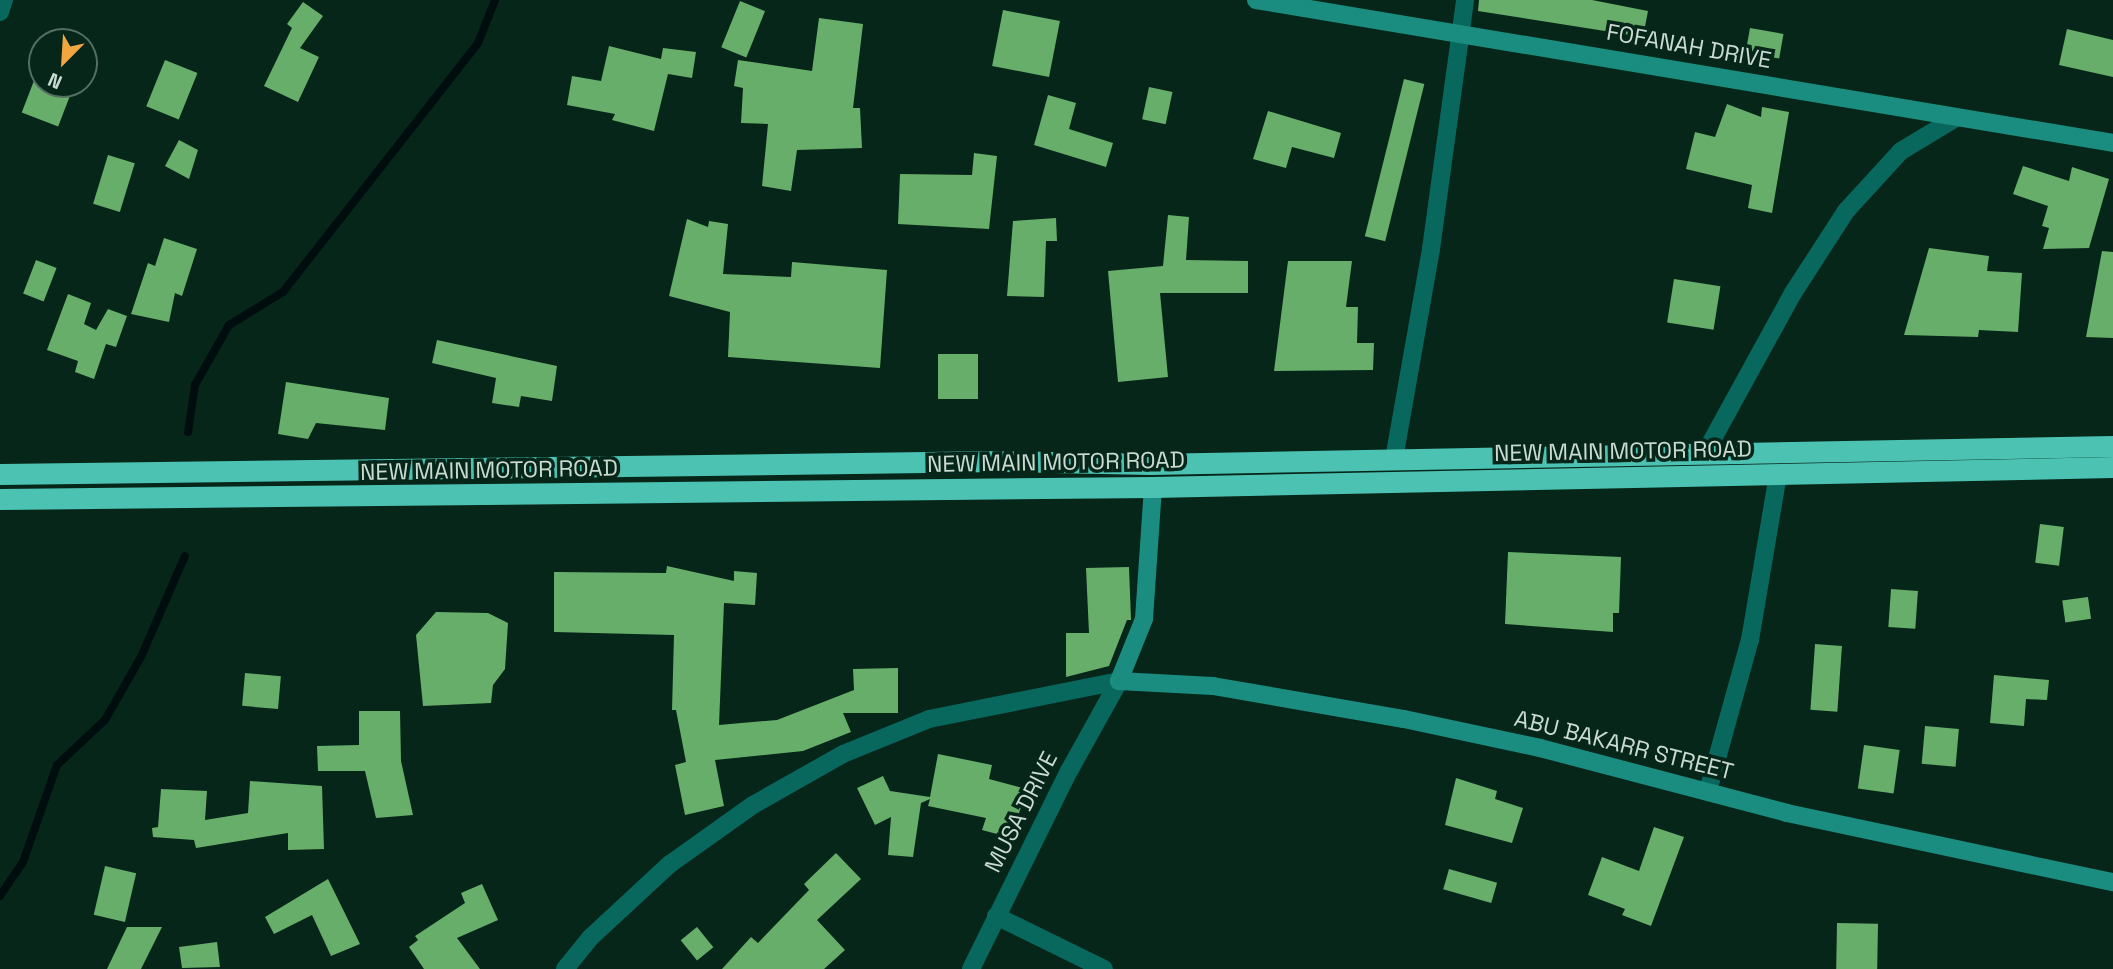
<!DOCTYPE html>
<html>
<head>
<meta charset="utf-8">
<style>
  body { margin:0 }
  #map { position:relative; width:2113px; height:969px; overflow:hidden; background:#062619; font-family:"Space Grotesk",sans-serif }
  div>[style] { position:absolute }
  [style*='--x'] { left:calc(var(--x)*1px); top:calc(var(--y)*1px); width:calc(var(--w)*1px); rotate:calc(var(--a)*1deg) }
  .stream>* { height:8px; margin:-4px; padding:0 4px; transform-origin:4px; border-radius:4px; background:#000d0f }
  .building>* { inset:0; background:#68ae6b; transform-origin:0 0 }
  .street>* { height:18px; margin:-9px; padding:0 9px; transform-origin:9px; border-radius:9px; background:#08685e }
  .secondary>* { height:18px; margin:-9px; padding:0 9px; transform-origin:9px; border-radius:9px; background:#1a8d80 }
  .highway>* { height:21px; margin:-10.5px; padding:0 10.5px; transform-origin:10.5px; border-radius:10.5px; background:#4cc2b2 }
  span { translate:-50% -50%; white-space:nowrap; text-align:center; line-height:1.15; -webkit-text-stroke:7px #062619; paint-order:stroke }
  .street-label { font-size:23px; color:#cadbd2 }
  .north { position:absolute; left:28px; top:28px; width:70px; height:70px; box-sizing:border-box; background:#062619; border:2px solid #546e63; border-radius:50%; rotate:204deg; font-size:19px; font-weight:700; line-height:28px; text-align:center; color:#cadbd2 }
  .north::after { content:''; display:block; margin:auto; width:24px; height:32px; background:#f1a640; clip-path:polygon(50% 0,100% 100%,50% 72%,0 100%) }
</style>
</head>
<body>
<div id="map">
  <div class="stream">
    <div style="--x:188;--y:432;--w:48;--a:-81.5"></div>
    <div style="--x:195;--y:385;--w:69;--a:-60.5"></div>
    <div style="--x:229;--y:325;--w:63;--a:-31.4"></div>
    <div style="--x:283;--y:292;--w:316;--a:-51.9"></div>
    <div style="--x:478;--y:43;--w:46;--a:-68.4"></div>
    <div style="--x:0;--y:896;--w:41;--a:-55.9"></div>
    <div style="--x:23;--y:862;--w:103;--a:-70.7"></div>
    <div style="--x:57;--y:765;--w:66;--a:-43.2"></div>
    <div style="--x:105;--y:720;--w:73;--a:-60.3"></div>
    <div style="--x:141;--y:657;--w:110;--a:-66.5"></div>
  </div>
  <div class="building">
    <div style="clip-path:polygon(1479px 0,1592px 0,1648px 11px,1643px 37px,1478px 11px)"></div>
    <div style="left:740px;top:1px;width:27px;height:50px;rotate:22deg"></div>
    <div style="clip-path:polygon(303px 2px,323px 16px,300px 48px,319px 57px,298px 102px,264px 86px,292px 28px,287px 24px)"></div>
    <div style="left:1003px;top:10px;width:58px;height:57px;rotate:11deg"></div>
    <div style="clip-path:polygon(819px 18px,863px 24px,853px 108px,860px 108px,862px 148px,797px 150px,791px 191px,762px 186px,768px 124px,741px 123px,743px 88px,734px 86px,738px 60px,812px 71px)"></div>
    <div style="left:1750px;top:28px;width:34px;height:25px;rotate:10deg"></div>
    <div style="clip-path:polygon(2067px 29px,2113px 40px,2113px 77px,2059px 65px)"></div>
    <div style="clip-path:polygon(609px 46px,661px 59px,663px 48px,696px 52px,692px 78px,668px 74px,654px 131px,612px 120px,615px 114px,567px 105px,572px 76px,601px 81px)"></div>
    <div style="left:165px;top:60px;width:35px;height:50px;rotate:22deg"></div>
    <div style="left:35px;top:78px;width:39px;height:37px;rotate:21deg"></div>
    <div style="left:1404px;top:79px;width:21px;height:162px;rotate:14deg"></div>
    <div style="left:1149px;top:87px;width:24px;height:33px;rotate:12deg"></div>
    <div style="clip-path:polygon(1048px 95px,1076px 103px,1069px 129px,1113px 143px,1106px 167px,1034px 145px)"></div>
    <div style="clip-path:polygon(1727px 104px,1761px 117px,1762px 107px,1789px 112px,1772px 213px,1748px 208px,1752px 185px,1686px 169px,1695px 132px,1715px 137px)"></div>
    <div style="clip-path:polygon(1268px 111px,1341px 133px,1334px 158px,1292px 147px,1286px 168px,1253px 159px)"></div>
    <div style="clip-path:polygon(179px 140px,198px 150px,189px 179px,165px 166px)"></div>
    <div style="clip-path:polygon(974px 153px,997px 156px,989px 229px,898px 224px,900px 174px,972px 175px)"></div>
    <div style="left:108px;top:155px;width:28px;height:51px;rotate:17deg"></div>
    <div style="clip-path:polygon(2023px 166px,2069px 181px,2072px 167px,2109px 179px,2089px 248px,2043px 249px,2049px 228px,2042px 226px,2048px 206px,2013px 194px)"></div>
    <div style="clip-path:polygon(1168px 215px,1189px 217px,1186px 260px,1248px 261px,1248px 293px,1160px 293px,1168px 377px,1118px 382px,1108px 271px,1163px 266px)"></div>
    <div style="clip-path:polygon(1056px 218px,1057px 241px,1046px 241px,1044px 297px,1007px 296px,1013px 221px)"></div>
    <div style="clip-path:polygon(687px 219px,708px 227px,709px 221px,728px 224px,723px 274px,791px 277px,792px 262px,887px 270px,880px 368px,728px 357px,730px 312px,669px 296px)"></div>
    <div style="clip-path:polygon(164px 238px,197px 249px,182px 296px,175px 293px,169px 322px,131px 314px,148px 263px,155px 266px)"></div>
    <div style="clip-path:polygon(1929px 248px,1989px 256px,1987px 271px,2022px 273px,2018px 332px,1979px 330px,1978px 337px,1904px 335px)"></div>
    <div style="clip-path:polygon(2102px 251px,2113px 252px,2113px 338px,2086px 337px)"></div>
    <div style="left:36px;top:260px;width:22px;height:36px;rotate:21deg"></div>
    <div style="clip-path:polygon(1288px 261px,1352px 261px,1346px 307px,1358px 307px,1357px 343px,1374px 343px,1373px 370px,1274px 371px)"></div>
    <div style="left:1674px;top:279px;width:47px;height:44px;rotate:9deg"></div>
    <div style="clip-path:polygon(68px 294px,91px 303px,84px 324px,96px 330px,108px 309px,127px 316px,116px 347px,106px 344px,94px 379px,75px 372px,78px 361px,47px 350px)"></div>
    <div style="clip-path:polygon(437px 340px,557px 366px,552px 401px,521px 396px,519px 407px,492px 403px,496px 378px,432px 363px)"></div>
    <div style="left:938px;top:354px;width:40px;height:45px"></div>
    <div style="clip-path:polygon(286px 382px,389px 398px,385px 430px,316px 423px,308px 439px,278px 434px)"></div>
    <div style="left:2040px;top:524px;width:24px;height:39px;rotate:7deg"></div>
    <div style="clip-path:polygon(1508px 552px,1621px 557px,1619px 613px,1613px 613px,1613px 632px,1505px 624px)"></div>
    <div style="clip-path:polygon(667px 566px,734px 581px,734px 571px,757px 573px,755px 605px,724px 603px,719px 725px,777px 720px,854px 690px,853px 669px,898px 668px,898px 713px,843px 713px,851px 732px,803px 751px,715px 760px,724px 806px,685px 815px,675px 765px,686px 762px,676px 710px,672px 710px,674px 635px,554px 632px,554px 572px,666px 573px)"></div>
    <div style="clip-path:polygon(1129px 567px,1131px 620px,1127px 620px,1109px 666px,1066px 677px,1066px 633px,1089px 633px,1086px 568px)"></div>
    <div style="left:1891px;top:589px;width:27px;height:38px;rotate:4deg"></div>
    <div style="left:2088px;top:597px;width:22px;height:26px;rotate:82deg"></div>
    <div style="clip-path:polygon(436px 612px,488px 613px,508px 623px,505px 669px,493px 685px,491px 703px,423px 706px,416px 635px)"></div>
    <div style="left:1815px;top:644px;width:27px;height:66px;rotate:4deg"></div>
    <div style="left:245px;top:673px;width:36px;height:33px;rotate:5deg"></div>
    <div style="clip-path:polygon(1994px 675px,2049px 680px,2047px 700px,2026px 699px,2024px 726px,1990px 723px)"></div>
    <div style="clip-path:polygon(359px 711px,400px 711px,401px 761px,413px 815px,376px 818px,365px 771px,318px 771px,317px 746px,359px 745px)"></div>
    <div style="left:1925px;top:726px;width:34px;height:38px;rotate:5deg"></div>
    <div style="left:1864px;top:745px;width:36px;height:44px;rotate:8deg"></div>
    <div style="clip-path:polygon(938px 754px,992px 765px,989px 779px,1026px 789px,1012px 838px,982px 830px,986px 818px,928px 806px,930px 799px,921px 803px,913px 857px,888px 855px,891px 817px,875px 825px,857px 788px,883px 776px,890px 791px,930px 797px)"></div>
    <div style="clip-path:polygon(1456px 778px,1497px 791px,1495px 799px,1523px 808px,1512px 843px,1445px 825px)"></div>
    <div style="clip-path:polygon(250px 781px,322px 786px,324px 849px,288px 850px,288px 833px,196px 848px,194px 840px,153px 837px,152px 828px,158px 827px,161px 789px,207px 791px,205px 820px,248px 813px)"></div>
    <div style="clip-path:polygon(1654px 827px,1684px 837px,1651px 926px,1622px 915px,1625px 909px,1588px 895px,1602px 857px,1639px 871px)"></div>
    <div style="clip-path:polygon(836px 853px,861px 879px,817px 920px,845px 950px,824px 969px,722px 969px,751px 937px,758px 943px,809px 890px,804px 884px)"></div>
    <div style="left:105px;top:866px;width:32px;height:50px;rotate:13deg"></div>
    <div style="left:1449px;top:869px;width:50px;height:21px;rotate:16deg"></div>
    <div style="clip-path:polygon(328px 879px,360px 944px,331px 956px,312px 915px,274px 934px,265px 917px)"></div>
    <div style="clip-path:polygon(482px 884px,498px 920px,457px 938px,480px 969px,424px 969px,409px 947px,418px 940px,415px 936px,465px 903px,461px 893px)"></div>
    <div style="left:1837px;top:923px;width:41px;height:46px;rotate:1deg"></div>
    <div style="clip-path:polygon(127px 927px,162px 927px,141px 969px,107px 969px)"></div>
    <div style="left:697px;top:927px;width:26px;height:21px;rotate:51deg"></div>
    <div style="clip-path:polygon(217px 942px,220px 967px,182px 968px,179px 947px)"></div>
  </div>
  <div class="street">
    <div style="--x:0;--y:12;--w:13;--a:-72"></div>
    <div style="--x:1705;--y:453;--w:183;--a:-61.2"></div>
    <div style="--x:1793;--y:293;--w:98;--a:-57.1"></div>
    <div style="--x:1846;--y:211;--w:81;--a:-47.5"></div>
    <div style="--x:1901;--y:151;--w:62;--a:-31.1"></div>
    <div style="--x:1394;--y:459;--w:213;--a:-80"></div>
    <div style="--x:1431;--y:249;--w:251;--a:-82.2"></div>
    <div style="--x:1708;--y:791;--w:157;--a:-74.5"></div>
    <div style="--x:1750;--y:640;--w:168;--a:-80.4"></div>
    <div style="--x:996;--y:916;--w:120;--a:26.1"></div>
    <div style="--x:565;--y:969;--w:40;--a:-51"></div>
    <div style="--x:590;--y:938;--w:109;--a:-42.8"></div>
    <div style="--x:670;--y:864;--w:102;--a:-35.4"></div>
    <div style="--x:753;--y:805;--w:103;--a:-29.5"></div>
    <div style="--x:843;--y:754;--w:93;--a:-22.1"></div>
    <div style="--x:929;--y:719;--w:194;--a:-11.3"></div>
    <div style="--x:971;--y:969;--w:221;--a:-63.7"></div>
    <div style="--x:1069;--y:771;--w:103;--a:-60.9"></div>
  </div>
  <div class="secondary">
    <div style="--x:1256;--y:0;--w:869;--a:9.47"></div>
    <div style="--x:1153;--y:487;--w:132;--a:93.9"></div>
    <div style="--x:1144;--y:619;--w:67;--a:112"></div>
    <div style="--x:1119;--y:681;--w:94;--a:3"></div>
    <div style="--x:1213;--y:686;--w:194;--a:9.8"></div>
    <div style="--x:1404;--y:719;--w:139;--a:12"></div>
    <div style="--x:1540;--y:748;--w:255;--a:14.7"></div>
    <div style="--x:1787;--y:813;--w:333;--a:12"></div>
  </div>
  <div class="highway">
    <div style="--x:0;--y:474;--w:1000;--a:-0.74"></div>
    <div style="--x:1000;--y:461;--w:150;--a:1.1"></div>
    <div style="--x:1150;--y:464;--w:963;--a:-1.07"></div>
    <div style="--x:0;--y:499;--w:1153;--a:-0.6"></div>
    <div style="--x:1153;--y:487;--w:960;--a:-1.19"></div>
  </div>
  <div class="street-label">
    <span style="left:1689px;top:46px;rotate:10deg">FOFANAH DRIVE</span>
    <span style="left:1623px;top:451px;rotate:-1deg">NEW MAIN MOTOR ROAD</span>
    <span style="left:1056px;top:462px;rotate:-1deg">NEW MAIN MOTOR ROAD</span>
    <span style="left:489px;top:470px;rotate:-1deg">NEW MAIN MOTOR ROAD</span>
    <span style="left:1624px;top:745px;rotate:14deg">ABU BAKARR STREET</span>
    <span style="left:1021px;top:812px;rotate:-63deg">MUSA DRIVE</span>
  </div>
  <div class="north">N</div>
</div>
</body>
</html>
